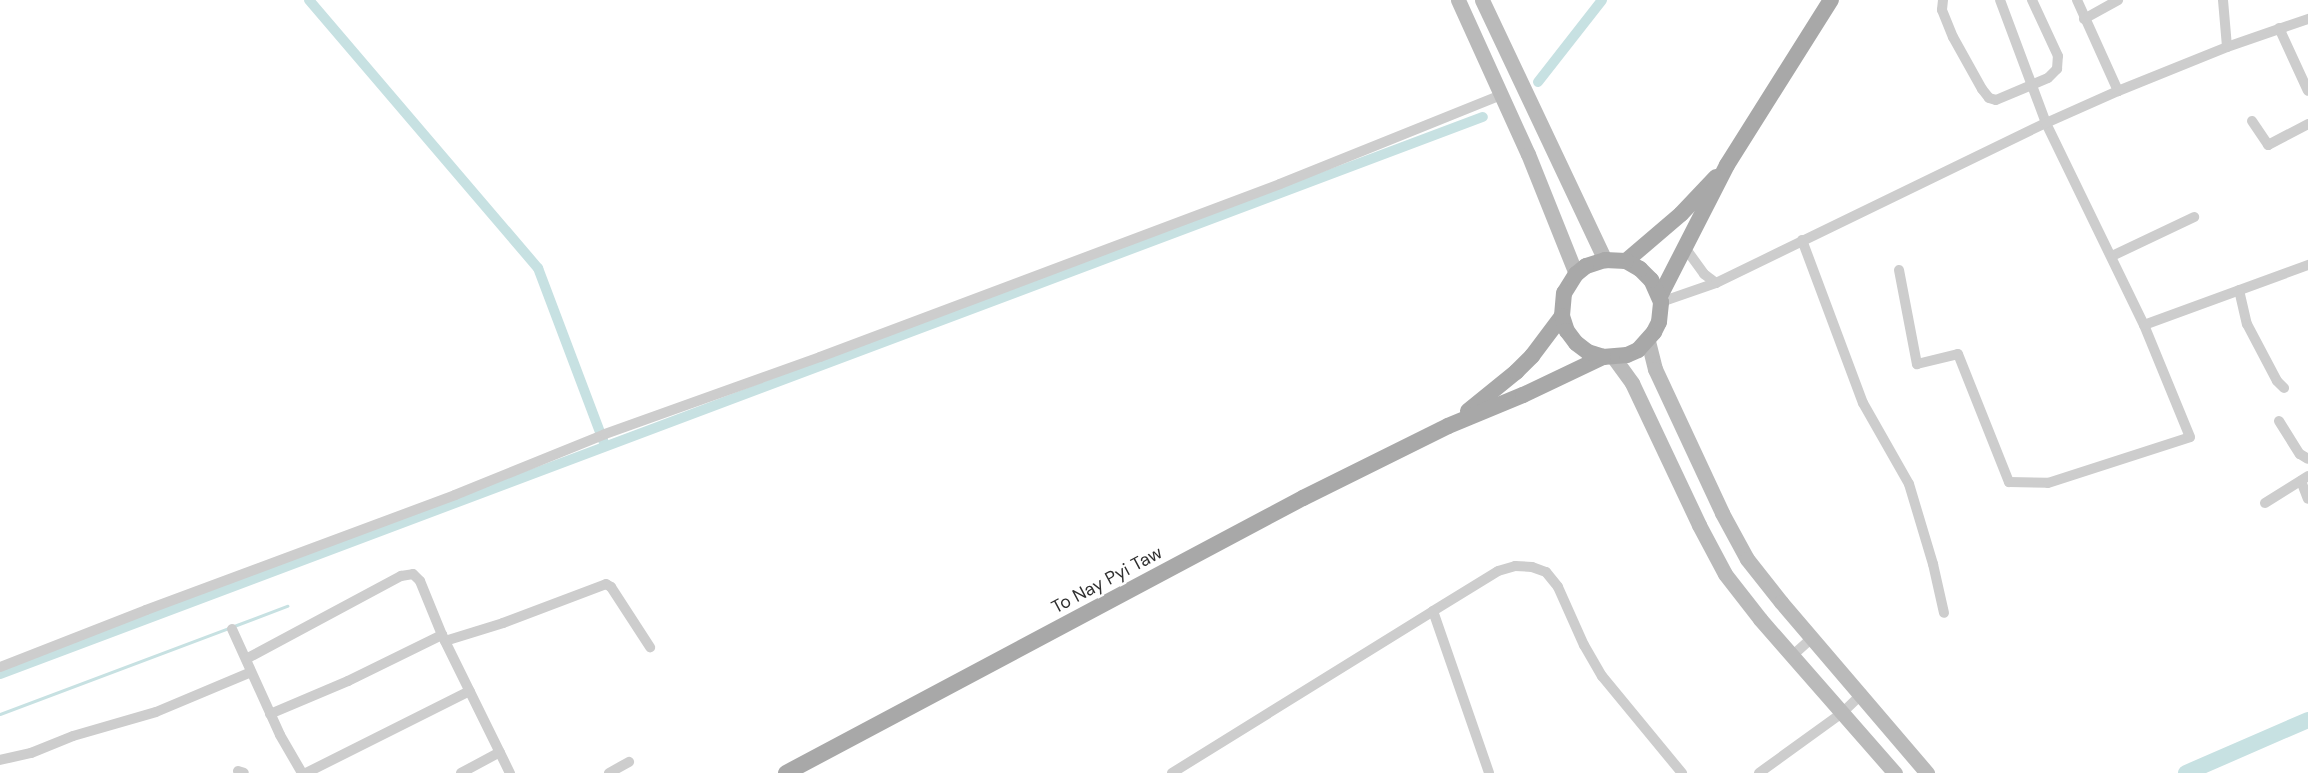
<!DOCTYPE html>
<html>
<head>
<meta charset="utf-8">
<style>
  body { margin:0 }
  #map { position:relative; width:2308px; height:773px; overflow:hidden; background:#fff; font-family:"DM Sans",sans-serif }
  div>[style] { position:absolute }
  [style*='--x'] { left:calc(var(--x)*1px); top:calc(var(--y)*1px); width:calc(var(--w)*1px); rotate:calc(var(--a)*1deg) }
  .stream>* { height:2.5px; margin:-1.25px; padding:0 1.25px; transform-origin:1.25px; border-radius:1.25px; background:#c7e1e2 }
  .canal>* { height:10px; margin:-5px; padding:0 5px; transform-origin:5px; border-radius:5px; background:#c7e1e2 }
  .river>* { height:16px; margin:-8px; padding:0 8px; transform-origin:8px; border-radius:8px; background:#c7e1e2 }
  .street>* { height:10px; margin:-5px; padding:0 5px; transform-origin:5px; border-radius:5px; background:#cdcdcd }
  .secondary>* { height:15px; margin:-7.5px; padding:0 7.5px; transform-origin:7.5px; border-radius:7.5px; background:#bababa }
  .primary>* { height:16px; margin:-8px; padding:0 8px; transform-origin:8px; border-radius:8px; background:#a8a8a8 }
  span { translate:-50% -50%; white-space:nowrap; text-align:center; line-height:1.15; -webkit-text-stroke:5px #fff; paint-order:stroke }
  .street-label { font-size:18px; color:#303030 }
</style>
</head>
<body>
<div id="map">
  <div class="stream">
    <div style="--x:234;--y:626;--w:57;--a:-20.7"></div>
    <div style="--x:0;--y:714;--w:245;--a:-20.6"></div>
  </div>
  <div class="canal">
    <div style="--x:309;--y:0;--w:353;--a:49.5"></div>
    <div style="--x:538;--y:268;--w:187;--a:69.3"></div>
    <div style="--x:1538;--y:82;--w:104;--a:-52"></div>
    <div style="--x:0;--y:674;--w:1584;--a:-20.59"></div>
  </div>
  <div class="river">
    <div style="--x:2186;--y:773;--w:133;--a:-23.5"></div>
  </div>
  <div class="street">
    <div style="--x:1943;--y:0;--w:10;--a:96"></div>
    <div style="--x:1942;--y:10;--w:29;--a:68"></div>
    <div style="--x:1953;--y:37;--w:60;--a:60.9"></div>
    <div style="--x:1982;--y:89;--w:11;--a:52"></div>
    <div style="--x:1989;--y:98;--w:7;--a:16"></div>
    <div style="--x:1996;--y:100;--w:56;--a:-22.9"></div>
    <div style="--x:2048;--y:78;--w:13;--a:-45"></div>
    <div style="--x:2057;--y:69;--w:13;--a:-86"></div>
    <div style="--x:2058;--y:56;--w:62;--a:-114.9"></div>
    <div style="--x:2077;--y:0;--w:100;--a:65.7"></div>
    <div style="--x:2223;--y:0;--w:47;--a:85.1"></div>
    <div style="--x:2084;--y:19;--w:39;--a:-29"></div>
    <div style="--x:2279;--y:28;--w:69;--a:65.3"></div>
    <div style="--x:2252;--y:121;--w:29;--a:56"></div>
    <div style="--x:2268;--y:145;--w:45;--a:-27.7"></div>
    <div style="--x:1802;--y:240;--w:174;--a:69.5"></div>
    <div style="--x:1863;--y:403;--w:93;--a:60.4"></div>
    <div style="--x:1909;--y:484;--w:84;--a:73.3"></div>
    <div style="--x:1933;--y:564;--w:50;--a:77.3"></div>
    <div style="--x:1686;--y:249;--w:31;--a:54"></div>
    <div style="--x:1704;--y:274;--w:15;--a:37"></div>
    <div style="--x:2112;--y:256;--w:91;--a:-25.4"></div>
    <div style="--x:1899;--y:270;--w:96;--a:79.2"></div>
    <div style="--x:1917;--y:364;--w:42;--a:-13.7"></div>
    <div style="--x:1958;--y:354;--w:138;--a:68.3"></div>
    <div style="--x:2009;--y:482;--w:39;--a:1"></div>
    <div style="--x:2048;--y:483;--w:149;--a:-17.9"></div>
    <div style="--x:2190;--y:437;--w:121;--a:-112.3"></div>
    <div style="--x:2144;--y:325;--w:225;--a:-115.9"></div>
    <div style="--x:2046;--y:123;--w:131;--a:-110.5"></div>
    <div style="--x:2239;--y:290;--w:35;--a:77"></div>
    <div style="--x:2247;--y:324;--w:64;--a:62.2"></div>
    <div style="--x:2277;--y:381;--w:10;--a:45"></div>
    <div style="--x:1661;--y:302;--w:58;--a:-19.1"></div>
    <div style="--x:1716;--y:283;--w:367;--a:-25.9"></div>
    <div style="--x:2046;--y:123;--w:79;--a:-24"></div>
    <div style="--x:2118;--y:91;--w:118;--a:-22"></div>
    <div style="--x:2227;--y:47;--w:86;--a:-19.1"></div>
    <div style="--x:2144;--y:325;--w:175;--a:-20.1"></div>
    <div style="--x:2279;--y:421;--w:39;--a:58"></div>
    <div style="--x:2300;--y:454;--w:9;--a:32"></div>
    <div style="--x:2301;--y:481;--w:19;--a:69"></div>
    <div style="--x:2265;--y:503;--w:51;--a:-32.1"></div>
    <div style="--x:1433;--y:611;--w:171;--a:70.9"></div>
    <div style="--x:232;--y:629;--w:116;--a:65.6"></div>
    <div style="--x:280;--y:735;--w:44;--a:59.9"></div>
    <div style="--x:445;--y:641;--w:61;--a:-17.2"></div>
    <div style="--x:503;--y:623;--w:110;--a:-20.7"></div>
    <div style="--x:606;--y:584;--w:6;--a:31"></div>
    <div style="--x:611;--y:587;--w:72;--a:57"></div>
    <div style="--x:1793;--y:655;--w:27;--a:-42"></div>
    <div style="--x:246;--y:659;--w:176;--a:-28.2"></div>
    <div style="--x:401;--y:576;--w:12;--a:-9"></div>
    <div style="--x:413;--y:574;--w:10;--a:45"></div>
    <div style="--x:420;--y:581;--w:58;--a:67.8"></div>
    <div style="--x:442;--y:635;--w:154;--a:63.8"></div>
    <div style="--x:0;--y:667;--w:157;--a:-21.3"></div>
    <div style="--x:146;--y:610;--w:330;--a:-20.4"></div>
    <div style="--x:455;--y:495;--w:162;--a:-22.1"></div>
    <div style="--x:605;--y:434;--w:228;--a:-19.7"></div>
    <div style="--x:820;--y:357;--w:491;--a:-20.6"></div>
    <div style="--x:1280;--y:184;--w:238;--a:-21.9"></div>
    <div style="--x:270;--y:714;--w:85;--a:-22.9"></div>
    <div style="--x:348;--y:681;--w:105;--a:-26.1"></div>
    <div style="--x:0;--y:760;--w:32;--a:-13"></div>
    <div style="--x:31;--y:753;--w:45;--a:-22"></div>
    <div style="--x:73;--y:736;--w:86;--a:-16.1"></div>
    <div style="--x:156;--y:712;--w:103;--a:-22.8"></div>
    <div style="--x:238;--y:771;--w:6;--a:18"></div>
    <div style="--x:306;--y:773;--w:183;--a:-26.6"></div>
    <div style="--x:461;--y:773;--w:44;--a:-28.3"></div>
    <div style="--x:609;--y:773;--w:23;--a:-29"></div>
    <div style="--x:1172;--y:773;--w:307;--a:-31.8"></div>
    <div style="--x:1433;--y:611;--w:76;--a:-31.6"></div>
    <div style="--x:1498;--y:571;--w:18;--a:-16"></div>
    <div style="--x:1515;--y:566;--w:17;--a:3"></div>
    <div style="--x:1532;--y:567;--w:15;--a:20"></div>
    <div style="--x:1546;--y:572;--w:19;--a:51"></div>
    <div style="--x:1558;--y:587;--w:64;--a:65.9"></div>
    <div style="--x:1584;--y:645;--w:36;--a:60"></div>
    <div style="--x:1602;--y:676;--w:126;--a:50.5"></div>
    <div style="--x:1759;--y:773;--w:102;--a:-35.9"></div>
    <div style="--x:1842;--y:713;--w:28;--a:-44"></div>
  </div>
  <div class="secondary">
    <div style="--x:1458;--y:0;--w:169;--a:65.6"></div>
    <div style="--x:1528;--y:154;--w:129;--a:68.2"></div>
    <div style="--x:1482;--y:0;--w:288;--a:64.7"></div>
    <div style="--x:1648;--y:341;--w:29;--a:76"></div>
    <div style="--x:1655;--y:369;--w:159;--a:65"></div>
    <div style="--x:1722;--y:513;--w:52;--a:61.5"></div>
    <div style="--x:1747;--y:559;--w:55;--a:51.7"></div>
    <div style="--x:1781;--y:602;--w:225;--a:49.5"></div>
    <div style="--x:1614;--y:358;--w:31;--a:54"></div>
    <div style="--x:1632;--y:383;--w:157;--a:64.7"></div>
    <div style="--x:1699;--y:525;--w:55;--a:62"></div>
    <div style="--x:1725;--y:574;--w:57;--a:52.1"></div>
    <div style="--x:1760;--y:619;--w:205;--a:48.8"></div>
  </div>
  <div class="primary">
    <div style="--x:1626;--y:261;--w:72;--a:-40.5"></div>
    <div style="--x:1681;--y:214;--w:51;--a:-46.6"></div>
    <div style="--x:1660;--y:296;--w:147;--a:-62.9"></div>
    <div style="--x:1727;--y:165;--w:195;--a:-57.8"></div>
    <div style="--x:1468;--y:411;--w:62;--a:-39.1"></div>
    <div style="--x:1516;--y:372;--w:23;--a:-45"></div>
    <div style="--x:1532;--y:356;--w:50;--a:-53.1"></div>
    <div style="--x:786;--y:773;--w:586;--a:-28.01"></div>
    <div style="--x:1303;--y:498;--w:162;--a:-26.4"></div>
    <div style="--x:1448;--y:426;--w:81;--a:-22.5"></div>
    <div style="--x:1523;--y:395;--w:89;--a:-25.4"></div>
    <div style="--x:1603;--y:357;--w:24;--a:-5"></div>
    <div style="--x:1627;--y:355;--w:12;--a:-24"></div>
    <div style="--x:1638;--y:350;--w:24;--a:-48"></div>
    <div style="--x:1654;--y:332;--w:11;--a:-63"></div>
    <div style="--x:1659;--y:322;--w:20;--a:-84"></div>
    <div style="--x:1661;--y:302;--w:24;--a:-114"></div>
    <div style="--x:1651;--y:280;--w:16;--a:-135"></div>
    <div style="--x:1640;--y:269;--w:16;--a:-150"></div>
    <div style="--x:1626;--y:261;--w:21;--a:-177"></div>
    <div style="--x:1605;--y:260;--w:20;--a:162"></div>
    <div style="--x:1586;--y:266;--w:13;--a:141"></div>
    <div style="--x:1576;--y:274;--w:22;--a:122"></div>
    <div style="--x:1564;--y:293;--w:23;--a:95"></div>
    <div style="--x:1562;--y:316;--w:16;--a:72"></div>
    <div style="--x:1567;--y:331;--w:15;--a:53"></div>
    <div style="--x:1576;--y:343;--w:15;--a:37"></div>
    <div style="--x:1588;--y:352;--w:16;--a:18"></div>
  </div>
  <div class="street-label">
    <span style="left:1107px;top:580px;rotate:-28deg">To Nay Pyi Taw</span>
  </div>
</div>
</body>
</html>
